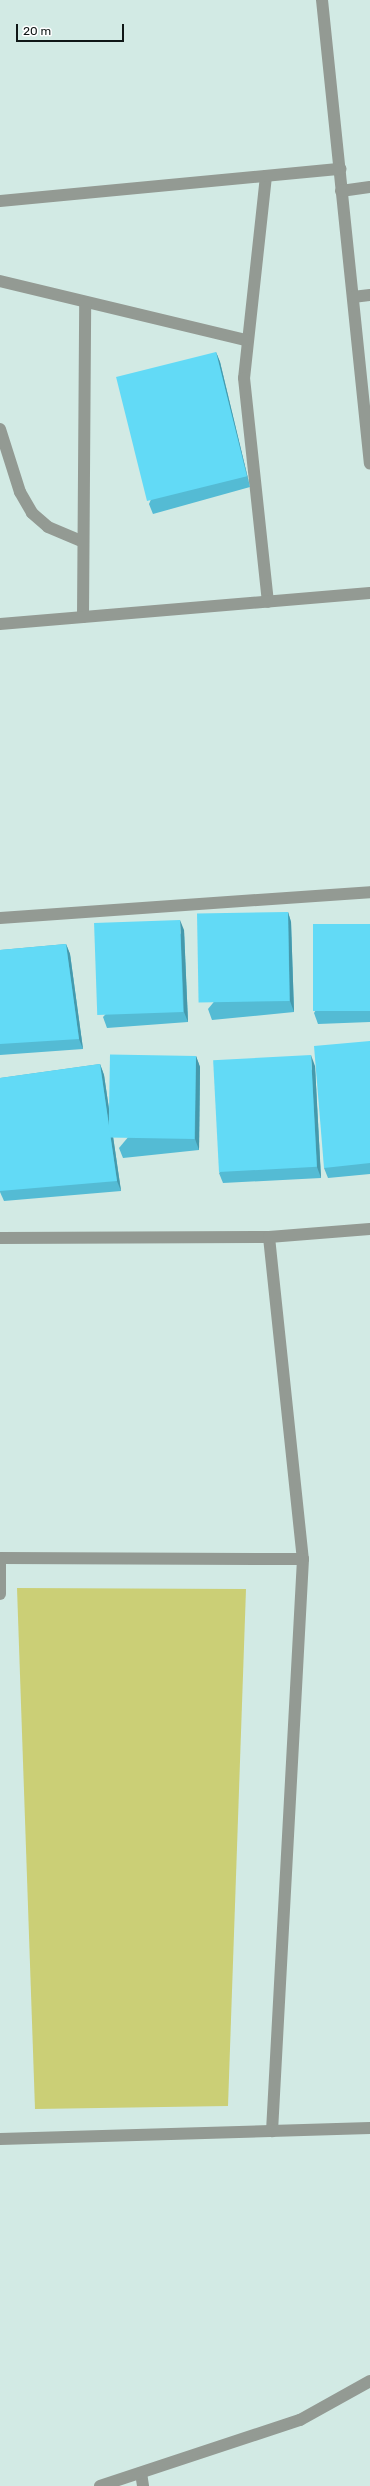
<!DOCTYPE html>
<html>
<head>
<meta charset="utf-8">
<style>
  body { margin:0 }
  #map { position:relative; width:370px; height:2486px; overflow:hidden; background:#d2eae4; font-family:Rubik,sans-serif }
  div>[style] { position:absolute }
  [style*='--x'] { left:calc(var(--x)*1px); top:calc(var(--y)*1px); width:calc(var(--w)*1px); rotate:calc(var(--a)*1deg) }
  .green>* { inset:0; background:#cbcf76 }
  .minor>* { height:12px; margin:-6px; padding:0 6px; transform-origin:6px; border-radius:6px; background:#939a93 }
  .wall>* { inset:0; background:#54bbd4 }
  .shaded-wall>* { inset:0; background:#4599ac }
  .building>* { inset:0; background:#62daf6; transform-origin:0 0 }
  span { translate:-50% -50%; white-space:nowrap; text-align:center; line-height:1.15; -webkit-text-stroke:4px #fff; paint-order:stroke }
  .scale { position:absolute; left:16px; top:24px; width:108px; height:18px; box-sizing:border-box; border:2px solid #0f1716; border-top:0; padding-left:5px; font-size:12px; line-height:14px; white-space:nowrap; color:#0f1716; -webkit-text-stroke:3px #fff; paint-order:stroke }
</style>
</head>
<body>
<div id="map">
  <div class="green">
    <div style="clip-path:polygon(17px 1588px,246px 1589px,228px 2106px,35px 2109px)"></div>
  </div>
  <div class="minor">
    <div style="--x:322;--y:0;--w:466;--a:84.1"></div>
    <div style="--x:266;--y:176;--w:203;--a:96.2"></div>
    <div style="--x:244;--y:378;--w:225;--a:83.9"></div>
    <div style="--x:341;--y:191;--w:29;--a:-8"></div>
    <div style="--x:0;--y:201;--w:342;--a:-5.4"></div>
    <div style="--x:0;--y:281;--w:253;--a:13.5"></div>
    <div style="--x:353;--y:297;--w:17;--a:-7"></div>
    <div style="--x:0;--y:429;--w:66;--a:72.4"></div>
    <div style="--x:20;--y:492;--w:24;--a:60"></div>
    <div style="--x:32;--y:513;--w:21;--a:41"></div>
    <div style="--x:48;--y:527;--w:38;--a:23"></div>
    <div style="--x:83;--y:617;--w:314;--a:-89.6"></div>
    <div style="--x:0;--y:624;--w:371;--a:-4.8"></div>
    <div style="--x:0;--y:918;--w:371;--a:-4"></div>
    <div style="--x:269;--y:1237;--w:324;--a:84"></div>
    <div style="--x:303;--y:1559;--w:573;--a:93.1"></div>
    <div style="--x:0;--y:1238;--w:269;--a:-0.2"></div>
    <div style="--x:269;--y:1237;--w:101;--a:-4.5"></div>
    <div style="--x:0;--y:1558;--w:303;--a:0.2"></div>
    <div style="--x:0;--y:1594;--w:36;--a:-90"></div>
    <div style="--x:0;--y:2139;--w:370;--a:-1.7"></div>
    <div style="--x:141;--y:2473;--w:13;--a:81"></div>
    <div style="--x:100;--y:2486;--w:211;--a:-18.3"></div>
    <div style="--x:300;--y:2420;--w:80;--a:-29.1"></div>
  </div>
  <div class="wall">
    <div style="clip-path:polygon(216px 352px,220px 362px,250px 487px,153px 514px,149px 504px)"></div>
    <div style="clip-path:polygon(288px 912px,291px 922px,294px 1012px,212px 1020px,208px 1009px)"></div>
    <div style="clip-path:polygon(370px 924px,370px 1022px,318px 1024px,314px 1013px)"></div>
    <div style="clip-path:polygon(184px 930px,188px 1022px,107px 1028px,103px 1017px)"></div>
    <div style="clip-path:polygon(66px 944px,70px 954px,83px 1049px,0 1055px,0 950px)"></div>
    <div style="clip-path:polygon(370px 1041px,370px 1174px,328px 1178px,324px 1168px)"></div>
    <div style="clip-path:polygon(196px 1056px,200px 1067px,199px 1150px,123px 1158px,119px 1148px)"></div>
    <div style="clip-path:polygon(100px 1064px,104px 1075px,121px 1191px,4px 1201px,0 1192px,0 1078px)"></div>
    <div style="clip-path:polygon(315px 1066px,321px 1178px,223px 1183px,219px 1173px)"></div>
  </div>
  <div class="shaded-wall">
    <div style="clip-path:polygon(216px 352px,220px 362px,250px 487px,247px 476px)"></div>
    <div style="clip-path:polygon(288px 912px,291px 922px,294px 1012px,290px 1001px)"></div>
    <div style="clip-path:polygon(180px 920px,184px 930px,188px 1022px,184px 1012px)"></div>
    <div style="clip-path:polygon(66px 944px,70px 954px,83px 1049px,79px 1039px)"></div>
    <div style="clip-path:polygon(311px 1055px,315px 1066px,321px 1178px,317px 1167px)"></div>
    <div style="clip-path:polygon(196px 1056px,200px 1067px,199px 1150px,195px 1139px)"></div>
    <div style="clip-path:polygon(100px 1064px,104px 1075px,121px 1191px,117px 1181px)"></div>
  </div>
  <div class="building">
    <div style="left:216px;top:352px;width:128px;height:103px;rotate:76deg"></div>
    <div style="left:288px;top:912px;width:89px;height:91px;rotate:89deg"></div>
    <div style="left:180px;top:920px;width:92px;height:86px;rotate:88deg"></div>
    <div style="left:370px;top:924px;width:87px;height:57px;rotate:90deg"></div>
    <div style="clip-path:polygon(66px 944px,79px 1039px,0 1044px,0 950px)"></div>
    <div style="clip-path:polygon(370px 1041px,370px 1163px,324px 1168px,314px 1046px)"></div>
    <div style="left:311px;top:1055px;width:112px;height:98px;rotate:87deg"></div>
    <div style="left:196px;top:1056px;width:83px;height:86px;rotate:91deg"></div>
    <div style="clip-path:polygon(100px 1064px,117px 1181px,0 1191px,0 1078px)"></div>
  </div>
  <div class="scale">20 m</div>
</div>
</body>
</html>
